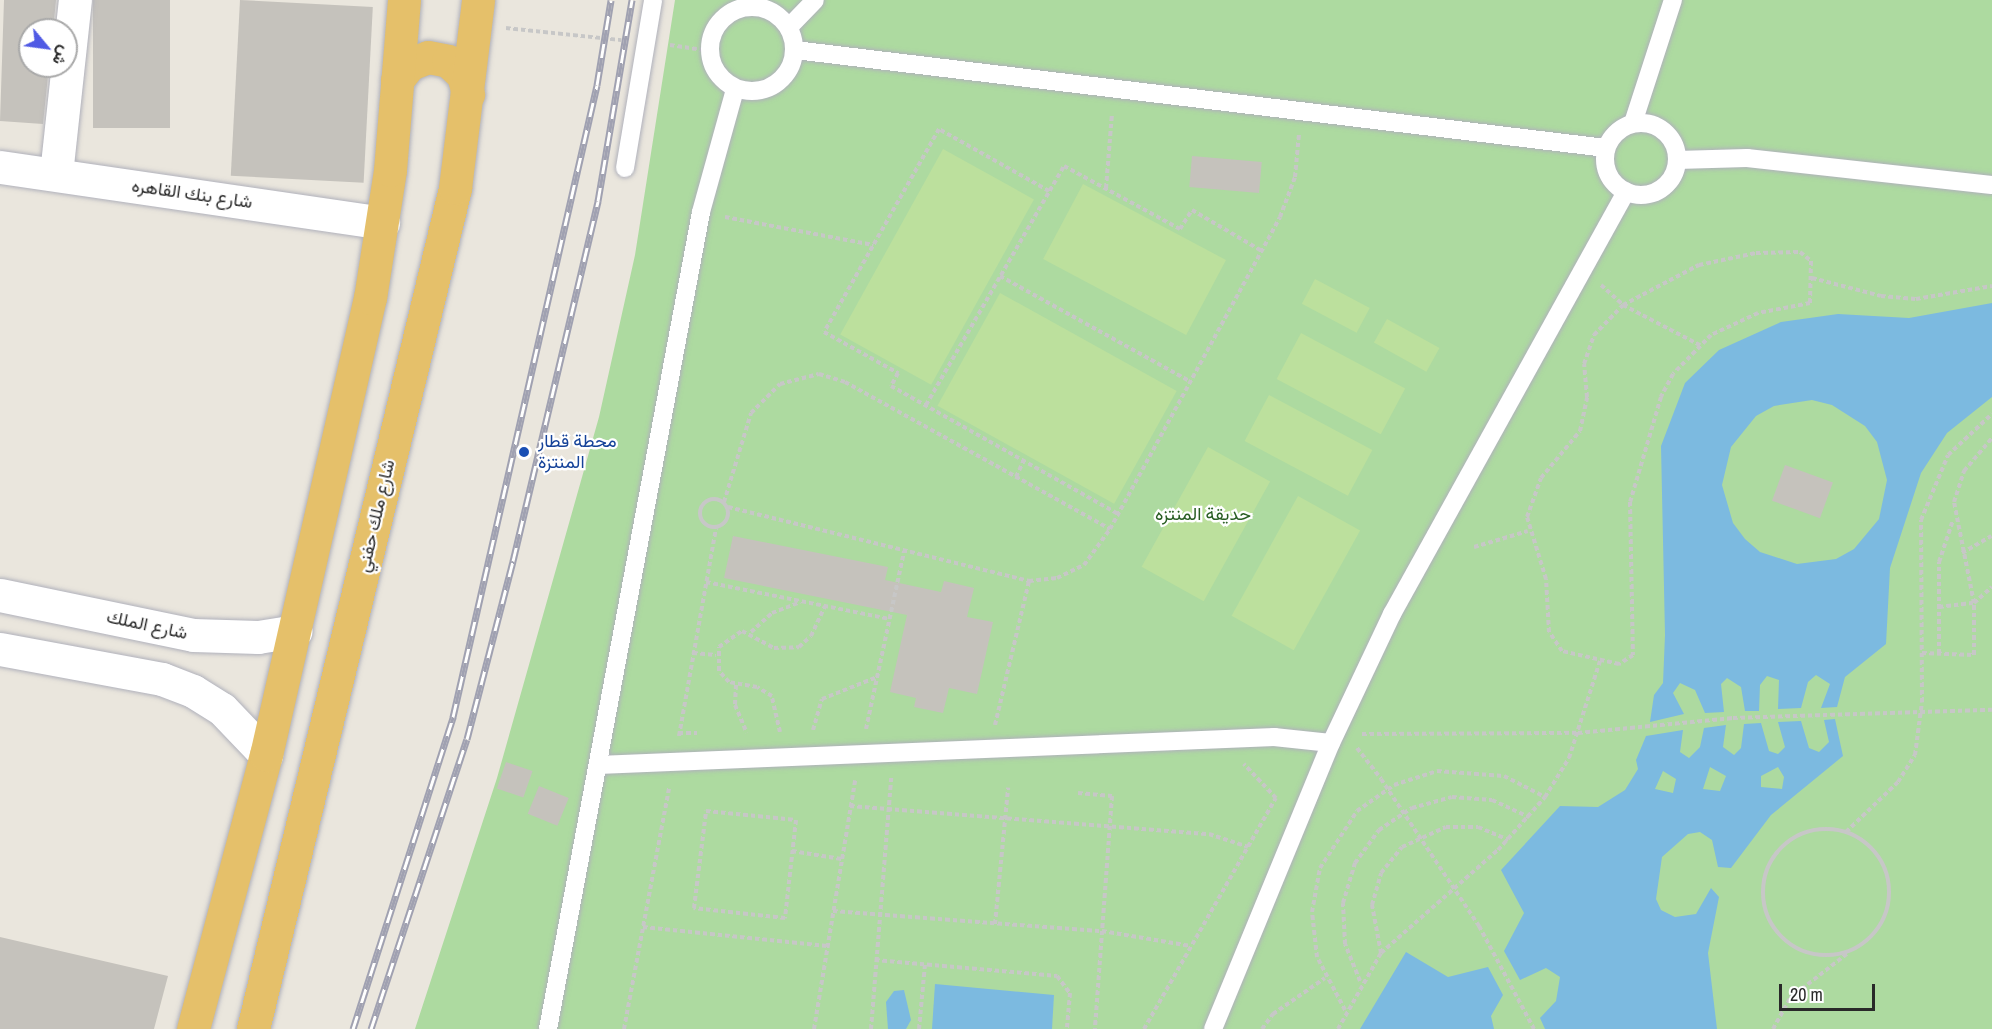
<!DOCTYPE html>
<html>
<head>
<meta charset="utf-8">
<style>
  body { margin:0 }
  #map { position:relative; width:1992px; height:1029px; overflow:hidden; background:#eae6dd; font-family:"Archivo Narrow",Vazirmatn,sans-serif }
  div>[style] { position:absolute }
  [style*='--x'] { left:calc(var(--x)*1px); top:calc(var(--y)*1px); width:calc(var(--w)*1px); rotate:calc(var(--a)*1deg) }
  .green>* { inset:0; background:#addaa0 }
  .pitch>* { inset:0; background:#bce09d; transform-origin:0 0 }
  .water>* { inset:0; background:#7cbae0 }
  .building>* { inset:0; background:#c5c2bc; transform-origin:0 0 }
  .path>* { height:4px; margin-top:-2px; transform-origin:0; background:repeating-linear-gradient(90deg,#c7c7c7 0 4.5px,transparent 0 7.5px) }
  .path>.ring { margin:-2px; padding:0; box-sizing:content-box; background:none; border:4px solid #c7c7c7; border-radius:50% }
  .roads { filter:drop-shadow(0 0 2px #b0b1bb) drop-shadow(0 0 2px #b0b1bb) }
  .service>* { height:18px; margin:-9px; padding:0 9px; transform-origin:9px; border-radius:9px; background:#fff }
  .service>.ring { margin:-9px; padding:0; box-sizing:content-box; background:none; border:18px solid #fff; border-radius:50% }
  .minor>* { height:33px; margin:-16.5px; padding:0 16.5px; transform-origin:16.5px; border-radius:16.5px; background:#fff }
  .tertiary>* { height:33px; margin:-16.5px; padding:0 16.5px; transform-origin:16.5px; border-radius:16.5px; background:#fff }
  .trunk>* { height:33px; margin:-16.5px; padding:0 16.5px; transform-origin:16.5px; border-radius:16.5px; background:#e5c06a }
  .rail>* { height:7px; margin-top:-3.5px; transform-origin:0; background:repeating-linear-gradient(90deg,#fff 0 14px,#a0a1b1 0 28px); box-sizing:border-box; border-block:2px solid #a0a1b1 }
  .path-bridge>* { height:4px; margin-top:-2px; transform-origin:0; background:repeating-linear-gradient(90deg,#c7c7c7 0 4.5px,transparent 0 7.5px) }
  .dots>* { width:16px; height:16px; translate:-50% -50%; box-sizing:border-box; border:3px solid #fff; border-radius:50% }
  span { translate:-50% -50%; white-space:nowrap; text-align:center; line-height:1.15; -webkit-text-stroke:4.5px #fff; paint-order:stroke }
  .street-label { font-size:18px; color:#292929 }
  .transit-label { font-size:18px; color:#164399 }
  .left { translate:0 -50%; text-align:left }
  .park-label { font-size:18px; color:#285d22 }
  .north { position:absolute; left:18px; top:18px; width:60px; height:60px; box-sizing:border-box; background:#fff; border:2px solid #a9a9a9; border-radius:50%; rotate:119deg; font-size:16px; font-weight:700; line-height:24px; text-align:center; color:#292929 }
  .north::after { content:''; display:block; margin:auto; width:21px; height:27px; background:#505ae4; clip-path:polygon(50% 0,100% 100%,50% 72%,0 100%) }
  .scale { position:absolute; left:1779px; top:984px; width:96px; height:27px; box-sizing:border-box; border:3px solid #292929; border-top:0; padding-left:8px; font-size:18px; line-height:21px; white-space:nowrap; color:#292929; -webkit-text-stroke:4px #fff; paint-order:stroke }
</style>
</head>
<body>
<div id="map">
  <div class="green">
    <div style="clip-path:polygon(675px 0,1992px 0,1992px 1029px,415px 1029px,497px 778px,599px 417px,635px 255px)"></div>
  </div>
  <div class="pitch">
    <div style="left:943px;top:149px;width:104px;height:212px;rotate:29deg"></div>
    <div style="left:1083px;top:184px;width:162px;height:85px;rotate:28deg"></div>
    <div style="left:1315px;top:279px;width:62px;height:28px;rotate:28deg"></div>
    <div style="left:1000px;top:293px;width:202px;height:129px;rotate:29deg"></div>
    <div style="left:1387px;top:319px;width:60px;height:27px;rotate:29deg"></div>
    <div style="left:1301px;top:333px;width:118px;height:52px;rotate:28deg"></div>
    <div style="left:1269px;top:395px;width:117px;height:52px;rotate:28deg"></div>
    <div style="left:1208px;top:447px;width:71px;height:137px;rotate:29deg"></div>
    <div style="left:1298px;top:496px;width:71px;height:137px;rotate:29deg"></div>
  </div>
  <div class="water">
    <div style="clip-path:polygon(evenodd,1992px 303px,1992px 397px,1947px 433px,1921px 473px,1890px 568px,1886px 644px,1845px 677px,1837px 707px,1821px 708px,1830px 684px,1816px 675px,1808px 682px,1801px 708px,1778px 709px,1779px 680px,1767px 676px,1760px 685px,1759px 711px,1745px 711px,1741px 687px,1727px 678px,1721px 684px,1724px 712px,1705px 713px,1695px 690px,1680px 683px,1673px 693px,1684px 714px,1650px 722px,1654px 695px,1663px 683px,1665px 635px,1661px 446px,1685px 383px,1719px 350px,1781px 322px,1838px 314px,1909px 318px,1992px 303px,1812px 400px,1832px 405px,1865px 426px,1877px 442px,1887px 480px,1879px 519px,1854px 549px,1836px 559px,1797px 564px,1760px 552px,1745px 539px,1733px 523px,1722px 485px,1731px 447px,1756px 416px,1774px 406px,1812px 400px)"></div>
    <div style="clip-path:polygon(evenodd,1835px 719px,1843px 756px,1771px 815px,1731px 868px,1718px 867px,1712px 840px,1700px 832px,1688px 834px,1662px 857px,1656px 899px,1661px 910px,1675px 917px,1696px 914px,1711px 888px,1719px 897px,1708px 953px,1717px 1029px,1545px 1029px,1540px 1018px,1556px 1001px,1560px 977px,1546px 968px,1520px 980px,1504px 951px,1524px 913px,1501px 870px,1560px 806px,1598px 807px,1625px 790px,1638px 769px,1636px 760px,1646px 736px,1683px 730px,1680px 752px,1689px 758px,1700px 747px,1704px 728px,1726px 725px,1723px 747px,1734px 755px,1741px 748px,1744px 724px,1761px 723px,1769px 751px,1778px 754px,1785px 747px,1778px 722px,1801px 721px,1809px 748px,1819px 752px,1829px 742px,1824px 720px,1835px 719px,1710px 767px,1726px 776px,1720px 791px,1703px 789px,1710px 767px,1835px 719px,1778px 767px,1784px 777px,1782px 789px,1761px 787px,1761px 776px,1778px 767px,1835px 719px,1663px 771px,1676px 779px,1673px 793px,1655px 789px,1663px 771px)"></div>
    <div style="clip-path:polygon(1406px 952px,1448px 977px,1488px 967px,1503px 995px,1491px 1016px,1494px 1029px,1360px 1029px)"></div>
    <div style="clip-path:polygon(935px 984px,1054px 995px,1052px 1029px,932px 1029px)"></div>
    <div style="clip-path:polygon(904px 990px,911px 1020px,906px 1029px,888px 1029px,886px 1002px,894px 991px)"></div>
  </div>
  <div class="building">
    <div style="clip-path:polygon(4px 0,56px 0,53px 30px,30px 30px,30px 66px,49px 66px,43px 124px,0 121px)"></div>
    <div style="left:93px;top:0;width:77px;height:128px"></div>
    <div style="left:240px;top:0;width:133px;height:176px;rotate:3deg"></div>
    <div style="left:1192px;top:156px;width:70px;height:31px;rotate:5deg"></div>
    <div style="left:1785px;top:465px;width:51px;height:38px;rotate:20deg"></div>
    <div style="clip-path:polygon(733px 536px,888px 567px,885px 580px,941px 592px,944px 581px,974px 588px,967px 617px,993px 622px,977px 694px,949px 688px,943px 713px,914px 707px,916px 698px,890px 692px,907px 615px,724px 578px)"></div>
    <div style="left:506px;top:762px;width:28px;height:28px;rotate:19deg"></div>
    <div style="left:539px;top:786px;width:32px;height:30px;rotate:22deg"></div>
    <div style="clip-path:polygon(0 937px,168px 976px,154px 1029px,0 1029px)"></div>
  </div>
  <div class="path">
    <div style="--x:506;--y:28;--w:116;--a:6"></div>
    <div style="--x:670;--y:45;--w:40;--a:8.5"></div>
    <div style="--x:1106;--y:188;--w:74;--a:-85.4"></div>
    <div style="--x:1049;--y:191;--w:126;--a:-150.6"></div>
    <div style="--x:939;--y:129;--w:233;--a:119.5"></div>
    <div style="--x:824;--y:332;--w:85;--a:29"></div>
    <div style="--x:898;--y:373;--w:15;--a:118"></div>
    <div style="--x:891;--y:386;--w:261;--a:29.4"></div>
    <div style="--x:725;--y:217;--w:151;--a:10.7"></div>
    <div style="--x:1800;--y:252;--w:14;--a:39"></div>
    <div style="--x:1811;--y:261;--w:42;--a:91.4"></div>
    <div style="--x:1810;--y:303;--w:53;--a:169.1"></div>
    <div style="--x:1758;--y:313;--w:52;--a:154.9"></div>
    <div style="--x:1711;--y:335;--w:54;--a:134.3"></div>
    <div style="--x:1673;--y:374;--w:26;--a:118"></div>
    <div style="--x:1661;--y:397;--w:109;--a:106.4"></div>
    <div style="--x:1630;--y:502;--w:153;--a:88.9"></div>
    <div style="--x:1633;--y:655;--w:17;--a:147"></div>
    <div style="--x:1619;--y:664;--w:58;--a:-167.2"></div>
    <div style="--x:1562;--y:651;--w:23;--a:-124"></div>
    <div style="--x:1549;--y:632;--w:53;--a:-93.2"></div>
    <div style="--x:1546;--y:579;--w:65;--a:-107"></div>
    <div style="--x:1527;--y:517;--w:41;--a:-70.3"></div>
    <div style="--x:1541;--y:478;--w:61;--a:-50.3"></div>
    <div style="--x:1580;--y:431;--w:35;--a:-78"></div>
    <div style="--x:1587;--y:397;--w:33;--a:-95"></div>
    <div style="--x:1584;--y:364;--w:31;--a:-71"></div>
    <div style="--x:1594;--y:335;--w:42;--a:-46"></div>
    <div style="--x:1623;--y:305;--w:86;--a:-27.8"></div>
    <div style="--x:1699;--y:265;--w:58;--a:-11.9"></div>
    <div style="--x:1756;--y:253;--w:44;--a:-1.3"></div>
    <div style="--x:1000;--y:276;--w:218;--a:29"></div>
    <div style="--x:1812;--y:278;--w:71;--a:14.6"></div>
    <div style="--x:1881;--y:296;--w:35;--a:5"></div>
    <div style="--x:1916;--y:299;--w:77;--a:-9.7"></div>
    <div style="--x:1601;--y:285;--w:30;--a:42"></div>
    <div style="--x:1623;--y:305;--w:87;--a:27.5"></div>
    <div style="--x:926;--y:405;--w:276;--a:-60"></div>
    <div style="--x:1064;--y:166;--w:132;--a:28.5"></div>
    <div style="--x:1180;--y:229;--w:22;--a:-58"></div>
    <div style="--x:1192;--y:210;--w:81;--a:30.4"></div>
    <div style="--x:1016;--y:477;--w:19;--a:-65"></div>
    <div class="ring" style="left:700px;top:499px;width:24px;height:24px"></div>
    <div style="--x:724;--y:502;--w:93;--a:-73.1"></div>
    <div style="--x:751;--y:413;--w:41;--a:-45"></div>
    <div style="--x:780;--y:384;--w:40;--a:-14.4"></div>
    <div style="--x:819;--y:374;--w:27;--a:17"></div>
    <div style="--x:845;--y:382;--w:303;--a:29"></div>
    <div style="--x:728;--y:507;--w:310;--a:13.8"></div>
    <div style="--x:1029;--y:581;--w:28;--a:-6"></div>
    <div style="--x:1057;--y:578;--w:30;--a:-26"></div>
    <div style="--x:1084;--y:565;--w:44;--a:-54.2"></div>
    <div style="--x:1110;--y:529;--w:355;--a:-61.4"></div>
    <div style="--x:1280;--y:217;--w:43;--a:-69.4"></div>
    <div style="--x:1295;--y:177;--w:43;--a:-84.7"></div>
    <div style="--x:1474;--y:547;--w:56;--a:-16.5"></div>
    <div style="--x:1962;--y:553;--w:34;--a:-30"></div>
    <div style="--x:706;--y:582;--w:188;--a:11.4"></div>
    <div style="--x:1939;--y:607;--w:35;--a:-7"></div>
    <div style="--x:1974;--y:603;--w:24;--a:-42"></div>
    <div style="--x:751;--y:632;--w:28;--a:-42"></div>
    <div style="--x:772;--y:613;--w:30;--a:-21"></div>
    <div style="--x:693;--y:653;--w:23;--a:5"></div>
    <div style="--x:1922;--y:653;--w:52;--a:2.2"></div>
    <div style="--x:1974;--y:655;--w:52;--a:-90"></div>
    <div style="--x:1974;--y:603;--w:103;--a:-101.2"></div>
    <div style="--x:1954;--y:502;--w:33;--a:-72"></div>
    <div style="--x:1964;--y:471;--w:43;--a:-49.7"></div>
    <div style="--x:1939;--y:654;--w:92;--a:-90"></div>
    <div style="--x:1939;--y:562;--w:44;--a:-71.6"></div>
    <div style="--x:736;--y:685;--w:20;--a:93"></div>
    <div style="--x:735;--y:705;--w:30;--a:67"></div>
    <div style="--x:995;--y:725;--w:148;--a:-76.7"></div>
    <div style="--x:866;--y:729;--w:182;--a:-77.9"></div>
    <div style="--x:813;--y:730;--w:32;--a:-74"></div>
    <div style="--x:822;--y:699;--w:59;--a:-21.8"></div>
    <div style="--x:780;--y:732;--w:37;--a:-103"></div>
    <div style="--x:772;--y:696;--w:17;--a:-149"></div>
    <div style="--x:757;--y:687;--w:28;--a:-170"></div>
    <div style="--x:729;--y:682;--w:15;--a:-132"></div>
    <div style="--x:719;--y:671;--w:24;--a:-90"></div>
    <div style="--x:719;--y:647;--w:28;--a:-35"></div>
    <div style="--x:742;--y:631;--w:36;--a:28"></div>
    <div style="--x:774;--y:648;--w:25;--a:-2"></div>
    <div style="--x:799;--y:647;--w:16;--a:-43"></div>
    <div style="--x:811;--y:636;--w:33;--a:-65"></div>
    <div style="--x:679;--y:733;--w:18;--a:0"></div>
    <div style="--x:1362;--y:734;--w:216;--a:-0.3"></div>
    <div style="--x:1578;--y:733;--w:156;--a:-5.5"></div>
    <div style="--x:1733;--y:718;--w:259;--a:-1.8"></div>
    <div style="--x:679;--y:736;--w:211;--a:-79.9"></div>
    <div style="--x:1357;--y:748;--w:39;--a:52"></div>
    <div style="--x:1078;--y:793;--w:34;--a:5"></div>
    <div style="--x:1112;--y:796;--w:234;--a:94.2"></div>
    <div style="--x:850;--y:806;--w:360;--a:4.5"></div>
    <div style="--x:1209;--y:834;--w:41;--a:18.4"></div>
    <div style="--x:706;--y:811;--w:90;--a:5.7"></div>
    <div style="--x:796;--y:820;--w:99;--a:96.4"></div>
    <div style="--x:785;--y:918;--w:92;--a:-173.7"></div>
    <div style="--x:694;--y:908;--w:98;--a:-82.9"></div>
    <div class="ring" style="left:1763px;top:829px;width:122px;height:122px"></div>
    <div style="--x:1846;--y:832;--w:72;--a:-43.9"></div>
    <div style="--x:1898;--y:782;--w:32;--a:-58"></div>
    <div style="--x:1915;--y:755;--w:53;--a:-82.5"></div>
    <div style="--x:1922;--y:702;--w:182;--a:-90.3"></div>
    <div style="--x:1921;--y:520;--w:70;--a:-67.4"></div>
    <div style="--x:1948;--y:455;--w:60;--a:-43"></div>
    <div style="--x:792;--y:851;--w:50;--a:9.3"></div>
    <div style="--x:833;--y:911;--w:270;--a:4.3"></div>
    <div style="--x:1102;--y:931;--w:90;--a:9.6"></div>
    <div style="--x:995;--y:924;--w:137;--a:-84.5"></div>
    <div style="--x:643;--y:927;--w:185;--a:5.9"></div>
    <div style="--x:1381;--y:953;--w:49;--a:-100.6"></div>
    <div style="--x:1372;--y:905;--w:33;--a:-74"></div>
    <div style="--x:1381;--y:873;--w:33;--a:-51"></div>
    <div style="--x:1402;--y:847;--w:48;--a:-24.4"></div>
    <div style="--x:1446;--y:827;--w:32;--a:0"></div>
    <div style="--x:1478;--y:827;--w:33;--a:23"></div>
    <div style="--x:875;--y:960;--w:183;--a:5"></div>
    <div style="--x:1057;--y:976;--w:21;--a:53"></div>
    <div style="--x:1070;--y:993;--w:36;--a:95"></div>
    <div style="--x:1360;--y:981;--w:40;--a:-112"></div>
    <div style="--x:1345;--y:944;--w:41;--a:-92.8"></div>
    <div style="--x:1343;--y:903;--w:42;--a:-73.3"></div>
    <div style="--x:1355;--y:863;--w:41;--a:-54"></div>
    <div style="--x:1379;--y:830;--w:40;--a:-34"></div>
    <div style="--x:1412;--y:808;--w:41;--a:-15.4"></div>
    <div style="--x:1452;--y:797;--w:40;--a:4.3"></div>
    <div style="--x:1492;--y:800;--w:41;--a:24.7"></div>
    <div style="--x:1345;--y:1010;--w:60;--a:-117.8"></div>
    <div style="--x:1317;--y:957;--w:45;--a:-96.3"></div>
    <div style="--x:1312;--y:912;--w:45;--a:-79.7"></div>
    <div style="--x:1320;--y:868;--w:68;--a:-57"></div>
    <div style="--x:1357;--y:811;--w:45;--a:-35.1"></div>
    <div style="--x:1394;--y:785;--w:45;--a:-18"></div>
    <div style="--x:1437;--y:771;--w:67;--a:4.3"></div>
    <div style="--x:1504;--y:776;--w:46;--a:27.1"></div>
    <div style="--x:624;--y:1029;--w:245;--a:-79.4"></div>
    <div style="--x:814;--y:1029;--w:252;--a:-80.6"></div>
    <div style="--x:871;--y:1029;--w:252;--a:-85.4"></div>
    <div style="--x:919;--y:1029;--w:65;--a:-84.7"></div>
    <div style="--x:1144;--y:1029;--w:266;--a:-60.3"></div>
    <div style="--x:1276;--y:798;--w:47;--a:-133.3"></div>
    <div style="--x:1262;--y:1029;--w:19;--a:-54"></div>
    <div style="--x:1273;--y:1014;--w:63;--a:-34.7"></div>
    <div style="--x:1338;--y:1029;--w:87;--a:-60.5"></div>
    <div style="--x:1381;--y:953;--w:156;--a:-41.4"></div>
    <div style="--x:1498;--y:850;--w:71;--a:-48.4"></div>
    <div style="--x:1545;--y:797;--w:46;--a:-58.4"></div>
    <div style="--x:1569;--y:758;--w:102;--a:-72.3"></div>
    <div style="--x:1773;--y:1029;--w:35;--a:-61"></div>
    <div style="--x:1790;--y:998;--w:73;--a:-37.8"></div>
  </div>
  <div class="roads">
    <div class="service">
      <div class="ring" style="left:710px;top:7px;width:66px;height:66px"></div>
      <div style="--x:789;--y:27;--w:37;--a:-46"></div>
      <div style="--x:795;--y:50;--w:817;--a:6.89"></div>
      <div class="ring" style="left:1605px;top:123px;width:54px;height:54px"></div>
      <div style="--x:1633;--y:123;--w:129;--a:-72"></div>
      <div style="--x:1677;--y:160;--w:70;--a:-1.6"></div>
      <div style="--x:1747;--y:158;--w:246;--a:6.3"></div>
      <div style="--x:625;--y:168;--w:170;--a:-80.5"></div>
      <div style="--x:598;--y:765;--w:677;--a:-2.37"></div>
      <div style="--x:1274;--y:737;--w:57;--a:6"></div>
      <div style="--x:548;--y:1029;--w:831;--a:-79.39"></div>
      <div style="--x:701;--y:212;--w:128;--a:-74.5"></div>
      <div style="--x:1213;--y:1029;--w:309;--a:-67.6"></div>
      <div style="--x:1331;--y:743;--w:143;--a:-64.7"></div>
      <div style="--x:1392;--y:614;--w:483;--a:-61"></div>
    </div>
    <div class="minor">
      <div style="--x:0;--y:167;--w:387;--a:8.3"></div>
      <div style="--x:56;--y:174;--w:175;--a:-83.8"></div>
    </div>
    <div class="tertiary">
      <div style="--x:0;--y:595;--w:197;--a:11.7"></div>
      <div style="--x:193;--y:635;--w:65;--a:1.8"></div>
      <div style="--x:258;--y:637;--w:38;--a:-9"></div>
      <div style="--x:0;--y:649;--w:165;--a:10.5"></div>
      <div style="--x:162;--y:679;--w:33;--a:21"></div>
      <div style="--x:193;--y:691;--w:34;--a:32"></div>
      <div style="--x:222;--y:709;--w:64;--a:46.3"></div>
    </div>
    <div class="trunk">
      <div style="--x:397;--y:80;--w:21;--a:-51"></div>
      <div style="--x:410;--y:64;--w:19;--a:-21"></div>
      <div style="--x:428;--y:57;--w:20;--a:11"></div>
      <div style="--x:448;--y:61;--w:21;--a:43"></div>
      <div style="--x:463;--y:75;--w:20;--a:75"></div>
      <div style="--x:193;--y:1029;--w:284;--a:-75.1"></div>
      <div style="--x:266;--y:755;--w:469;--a:-77.2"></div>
      <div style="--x:370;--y:298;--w:130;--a:-81.1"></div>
      <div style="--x:390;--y:170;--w:171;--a:-85.3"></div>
      <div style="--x:253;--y:1029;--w:865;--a:-76.49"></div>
      <div style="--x:455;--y:188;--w:189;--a:-83"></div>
    </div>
  </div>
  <div class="rail">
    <div style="--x:353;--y:1029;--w:328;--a:-72.2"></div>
    <div style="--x:453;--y:717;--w:648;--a:-77.16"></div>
    <div style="--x:597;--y:85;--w:86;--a:-80.6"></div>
    <div style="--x:371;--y:1029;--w:305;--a:-71.7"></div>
    <div style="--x:467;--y:739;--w:184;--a:-75.5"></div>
    <div style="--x:513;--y:561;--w:370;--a:-76.7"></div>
    <div style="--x:598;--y:201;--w:204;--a:-80.4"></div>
  </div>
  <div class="path-bridge">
    <div style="--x:1381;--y:779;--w:177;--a:56.3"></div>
    <div style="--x:1479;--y:926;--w:117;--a:61.9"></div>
  </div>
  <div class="dots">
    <div style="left:524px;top:452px;background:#1a4fb4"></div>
  </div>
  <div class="street-label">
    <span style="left:192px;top:194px;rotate:8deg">شارع بنك القاهره</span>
    <span style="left:376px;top:516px;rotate:-77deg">شارع ملك حفني</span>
    <span style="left:147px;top:625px;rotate:12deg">شارع الملك</span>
  </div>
  <div class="transit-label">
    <span class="left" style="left:538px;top:452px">محطة قطار<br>المنتزة</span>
  </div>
  <div class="park-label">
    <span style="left:1203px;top:514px">حديقة المنتزه</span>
  </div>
  <div class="north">ش</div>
  <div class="scale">20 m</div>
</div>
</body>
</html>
